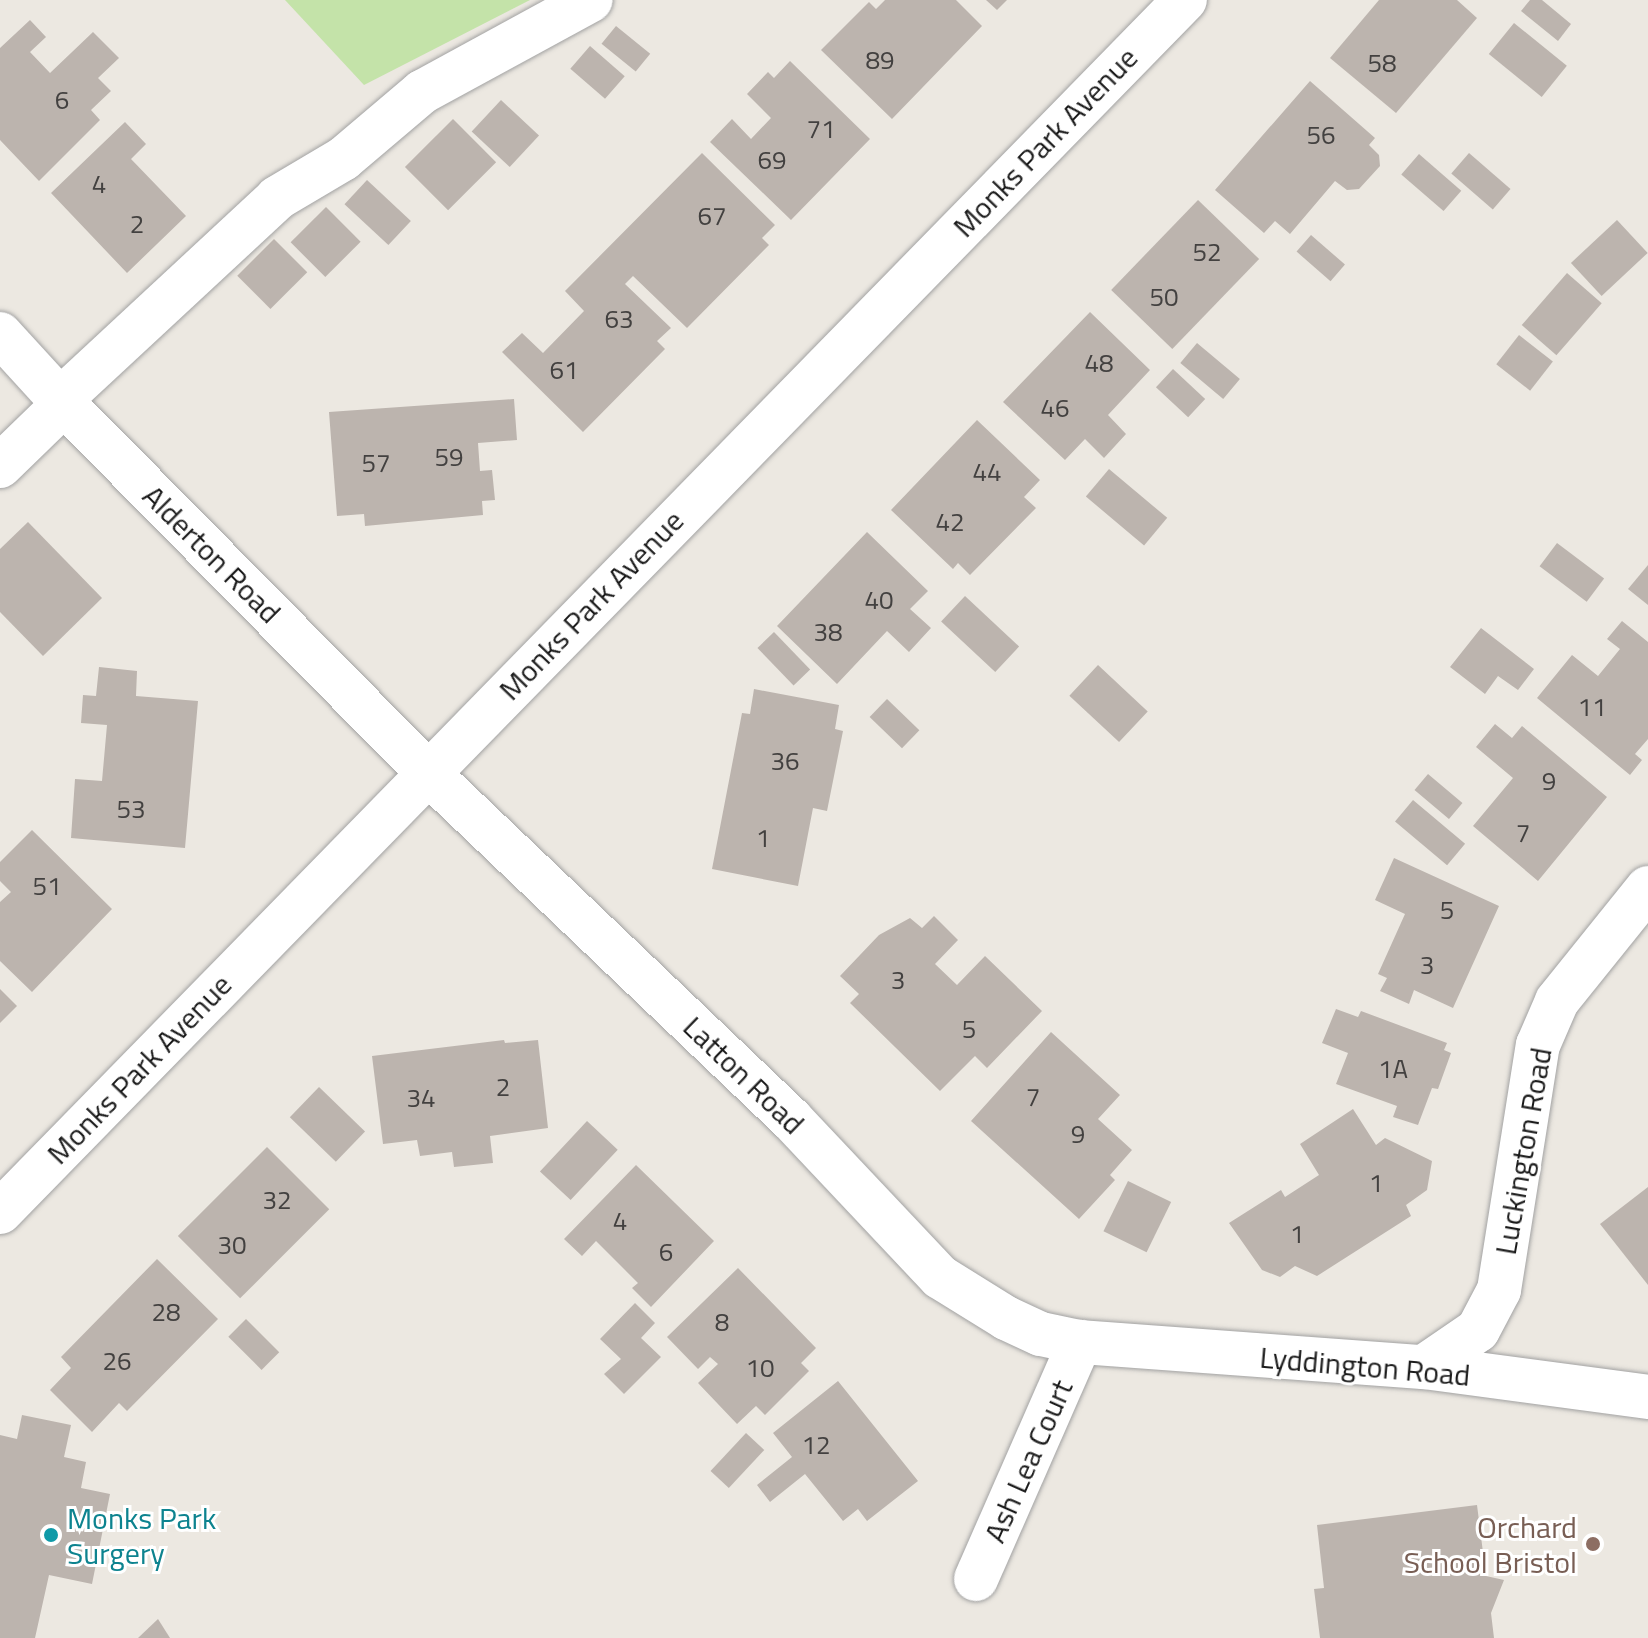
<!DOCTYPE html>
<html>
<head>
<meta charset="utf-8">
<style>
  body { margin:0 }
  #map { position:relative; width:1648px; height:1638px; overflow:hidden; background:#ece8e1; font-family:"Titillium Web",sans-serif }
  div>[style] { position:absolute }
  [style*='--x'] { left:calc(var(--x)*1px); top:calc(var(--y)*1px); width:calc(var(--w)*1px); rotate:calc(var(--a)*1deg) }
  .grass>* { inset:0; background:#c4e3a9 }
  .building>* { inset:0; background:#bcb4ae; transform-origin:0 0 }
  .roads { filter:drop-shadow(0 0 2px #a2a2a2) drop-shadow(0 0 2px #a2a2a2) }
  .minor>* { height:44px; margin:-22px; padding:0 22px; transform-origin:22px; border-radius:22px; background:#fff }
  .dots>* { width:22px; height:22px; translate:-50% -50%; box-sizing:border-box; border:4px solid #fff; border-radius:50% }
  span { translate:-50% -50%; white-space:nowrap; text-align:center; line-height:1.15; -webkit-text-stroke:6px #fff; paint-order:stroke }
  .number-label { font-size:26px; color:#434140 }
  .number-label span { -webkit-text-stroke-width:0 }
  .street-label { font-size:30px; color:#1b1b1b }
  .culture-label { font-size:30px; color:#0d838f }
  .left { translate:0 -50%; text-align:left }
  .education-label { font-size:30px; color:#785e54 }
  .right { translate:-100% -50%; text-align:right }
</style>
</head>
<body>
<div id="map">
  <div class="grass">
    <div style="clip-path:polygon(285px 0,530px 0,364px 85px)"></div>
  </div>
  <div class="building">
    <div style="clip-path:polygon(885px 0,956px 0,982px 26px,892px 119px,821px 50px,869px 2px,876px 9px)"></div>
    <div style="clip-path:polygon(986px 0,1007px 0,997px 10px)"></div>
    <div style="clip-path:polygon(1379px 0,1457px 0,1477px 18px,1396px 113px,1330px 58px)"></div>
    <div style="clip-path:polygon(1530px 0,1542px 0,1571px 24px,1558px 41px,1521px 11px)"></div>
    <div style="clip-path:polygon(30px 20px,46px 37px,30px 52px,50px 73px,93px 32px,119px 58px,98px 78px,111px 91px,91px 110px,100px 120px,39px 181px,0 140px,0 48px)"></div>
    <div style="left:1514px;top:23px;width:68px;height:40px;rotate:39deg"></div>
    <div style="left:616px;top:26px;width:44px;height:23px;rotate:39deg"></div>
    <div style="left:590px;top:46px;width:46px;height:30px;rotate:41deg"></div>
    <div style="clip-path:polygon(790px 61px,870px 139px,791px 220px,710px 142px,732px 119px,751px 139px,771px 118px,747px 94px,768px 72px,774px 78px)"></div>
    <div style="clip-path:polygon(1310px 81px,1375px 138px,1369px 145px,1379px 155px,1380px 166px,1359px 189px,1347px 190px,1335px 181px,1290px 234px,1275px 221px,1264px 233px,1215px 190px)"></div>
    <div style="left:501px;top:100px;width:52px;height:43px;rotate:43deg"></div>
    <div style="left:453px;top:119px;width:61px;height:68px;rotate:45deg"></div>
    <div style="clip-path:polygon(125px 122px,146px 144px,131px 159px,186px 216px,127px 273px,51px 193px)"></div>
    <div style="clip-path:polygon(702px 153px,775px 225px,762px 238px,769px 245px,687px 328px,633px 276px,625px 284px,671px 328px,657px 341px,665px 349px,583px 432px,502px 352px,522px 333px,543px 353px,584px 311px,565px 291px)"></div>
    <div style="left:1469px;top:153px;width:55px;height:27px;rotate:41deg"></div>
    <div style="left:1419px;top:154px;width:56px;height:27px;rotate:41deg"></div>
    <div style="left:367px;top:180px;width:60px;height:33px;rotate:43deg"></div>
    <div style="left:1198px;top:200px;width:85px;height:125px;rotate:44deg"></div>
    <div style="left:326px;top:207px;width:49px;height:50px;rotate:45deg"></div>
    <div style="left:1617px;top:220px;width:45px;height:63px;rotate:47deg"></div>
    <div style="left:1311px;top:235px;width:45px;height:22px;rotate:41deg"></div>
    <div style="left:274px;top:239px;width:47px;height:52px;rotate:45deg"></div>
    <div style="left:1567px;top:273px;width:46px;height:69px;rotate:41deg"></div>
    <div style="clip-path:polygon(1090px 312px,1150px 370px,1108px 415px,1126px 434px,1104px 458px,1085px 439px,1065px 460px,1003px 402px)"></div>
    <div style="left:1519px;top:335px;width:43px;height:37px;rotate:38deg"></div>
    <div style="left:1197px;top:343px;width:56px;height:26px;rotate:40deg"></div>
    <div style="left:1173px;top:369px;width:44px;height:25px;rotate:43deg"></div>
    <div style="clip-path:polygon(514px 399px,517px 440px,478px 443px,480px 471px,492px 470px,495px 500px,482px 501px,483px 515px,365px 526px,364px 514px,337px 516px,329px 412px)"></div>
    <div style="clip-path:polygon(977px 420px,1040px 480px,1024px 497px,1036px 508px,970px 575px,958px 563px,953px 569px,891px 510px)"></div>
    <div style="left:1109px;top:469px;width:76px;height:36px;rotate:40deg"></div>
    <div style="clip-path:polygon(28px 522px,102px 598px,43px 656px,0 612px,0 549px)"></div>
    <div style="clip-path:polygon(867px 532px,928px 591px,910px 609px,931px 628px,909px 652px,887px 631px,837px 684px,777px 626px)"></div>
    <div style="left:1557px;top:543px;width:59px;height:29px;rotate:37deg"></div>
    <div style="clip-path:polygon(1648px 565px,1648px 605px,1628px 589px)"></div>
    <div style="left:965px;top:596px;width:74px;height:35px;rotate:43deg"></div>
    <div style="clip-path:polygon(1622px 621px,1648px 642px,1648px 739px,1635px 754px,1642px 760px,1630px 775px,1537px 698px,1572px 655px,1598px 676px,1620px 649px,1607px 639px)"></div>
    <div style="clip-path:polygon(1481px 628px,1534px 669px,1518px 690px,1498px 676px,1485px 694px,1450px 667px)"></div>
    <div style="left:774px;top:632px;width:52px;height:23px;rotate:46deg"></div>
    <div style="left:1098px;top:665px;width:68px;height:42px;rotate:43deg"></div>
    <div style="clip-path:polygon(99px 667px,137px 671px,136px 696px,198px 701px,185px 848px,71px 838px,75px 779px,102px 781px,107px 725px,81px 723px,83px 695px,96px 696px)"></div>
    <div style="clip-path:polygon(754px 689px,839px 705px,835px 729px,843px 731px,827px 811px,813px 808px,798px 886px,712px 869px,742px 713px,750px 714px)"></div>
    <div style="left:887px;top:699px;width:45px;height:25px;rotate:44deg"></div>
    <div style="clip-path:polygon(1495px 724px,1512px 738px,1522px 726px,1607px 797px,1538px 881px,1473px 826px,1513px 778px,1476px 747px)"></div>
    <div style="left:1428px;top:774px;width:45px;height:21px;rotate:40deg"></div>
    <div style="left:1413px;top:800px;width:68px;height:28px;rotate:40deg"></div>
    <div style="clip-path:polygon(32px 830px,112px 909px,32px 992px,0 961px,0 902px,11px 892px,0 881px,0 862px)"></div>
    <div style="clip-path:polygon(1394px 858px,1499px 906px,1453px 1008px,1414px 990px,1409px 1004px,1380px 991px,1387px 978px,1378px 974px,1405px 914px,1375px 900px)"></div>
    <div style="clip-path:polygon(934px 916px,958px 940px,935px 964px,957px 985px,985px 956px,1042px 1011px,987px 1068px,975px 1056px,940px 1091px,850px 1003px,859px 994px,840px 976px,879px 935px,910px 918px,922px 928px)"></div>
    <div style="clip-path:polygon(0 989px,17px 1006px,0 1023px)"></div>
    <div style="clip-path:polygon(1336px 1009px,1358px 1017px,1361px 1011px,1447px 1043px,1444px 1050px,1451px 1053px,1438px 1089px,1432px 1088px,1418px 1125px,1393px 1117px,1397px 1106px,1336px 1084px,1348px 1053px,1322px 1043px)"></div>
    <div style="clip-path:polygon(1051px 1032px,1120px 1095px,1098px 1119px,1132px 1150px,1110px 1175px,1115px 1180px,1079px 1219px,971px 1121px)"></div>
    <div style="clip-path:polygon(504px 1040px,505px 1043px,538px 1040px,548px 1128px,490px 1136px,493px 1163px,454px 1167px,452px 1152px,420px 1156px,417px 1140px,383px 1144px,372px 1056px)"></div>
    <div style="left:319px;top:1087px;width:64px;height:42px;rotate:44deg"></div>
    <div style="clip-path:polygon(1353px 1109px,1376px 1145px,1385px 1138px,1432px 1161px,1427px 1190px,1406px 1205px,1411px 1216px,1317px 1276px,1295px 1266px,1280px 1277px,1262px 1270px,1229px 1223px,1281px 1190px,1285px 1197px,1319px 1175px,1300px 1144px)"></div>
    <div style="left:587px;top:1121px;width:42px;height:69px;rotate:43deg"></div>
    <div style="left:267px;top:1147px;width:88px;height:126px;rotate:45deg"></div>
    <div style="clip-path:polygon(636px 1165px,714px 1241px,651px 1307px,632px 1288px,638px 1283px,596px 1241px,582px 1256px,564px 1239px)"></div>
    <div style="left:1128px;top:1181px;width:48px;height:56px;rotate:26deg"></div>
    <div style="clip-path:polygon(1648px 1187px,1648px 1285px,1600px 1224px)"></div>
    <div style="clip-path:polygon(157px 1259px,218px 1319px,127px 1411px,119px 1403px,92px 1432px,50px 1390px,71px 1368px,61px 1357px)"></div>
    <div style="clip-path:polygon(738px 1268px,816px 1348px,801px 1363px,809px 1371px,765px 1415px,756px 1406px,737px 1424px,698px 1383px,718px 1364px,710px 1357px,698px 1369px,667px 1337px)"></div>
    <div style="clip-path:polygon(635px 1303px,655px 1323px,641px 1338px,661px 1357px,624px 1394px,604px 1374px,621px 1359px,600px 1339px)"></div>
    <div style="left:246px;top:1319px;width:47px;height:25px;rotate:45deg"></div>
    <div style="clip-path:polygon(838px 1381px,918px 1481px,867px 1521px,858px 1509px,843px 1521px,805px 1474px,770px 1502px,757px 1485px,792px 1457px,773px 1433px)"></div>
    <div style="clip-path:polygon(22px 1415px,71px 1425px,64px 1457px,86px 1462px,81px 1488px,110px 1494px,92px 1584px,49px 1575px,35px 1638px,0 1638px,0 1435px,17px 1439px)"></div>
    <div style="left:746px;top:1433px;width:25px;height:52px;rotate:43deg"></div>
    <div style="clip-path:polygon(1477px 1505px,1486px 1576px,1504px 1580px,1491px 1613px,1494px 1638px,1320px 1638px,1314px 1589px,1324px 1588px,1317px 1525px)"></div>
    <div style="clip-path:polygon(158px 1619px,170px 1638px,138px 1638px)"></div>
  </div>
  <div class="roads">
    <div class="minor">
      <div style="--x:0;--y:334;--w:95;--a:47.6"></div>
      <div style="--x:64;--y:404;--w:517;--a:45.39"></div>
      <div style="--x:427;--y:772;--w:503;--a:43.63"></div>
      <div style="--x:791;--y:1119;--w:217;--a:46.7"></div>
      <div style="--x:940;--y:1277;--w:78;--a:31.8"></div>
      <div style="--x:1006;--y:1318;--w:38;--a:25"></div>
      <div style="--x:1041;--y:1334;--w:40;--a:12"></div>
      <div style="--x:1080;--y:1342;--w:345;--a:4.2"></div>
      <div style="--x:1424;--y:1367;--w:226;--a:7.6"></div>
      <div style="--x:60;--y:400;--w:296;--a:-42.9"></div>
      <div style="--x:277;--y:198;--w:77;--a:-30.6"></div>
      <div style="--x:343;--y:159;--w:104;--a:-40.3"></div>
      <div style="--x:422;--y:92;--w:192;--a:-28.6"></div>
      <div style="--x:0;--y:466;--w:89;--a:-44.1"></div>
      <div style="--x:0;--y:1212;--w:1695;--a:-45.65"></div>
      <div style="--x:1424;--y:1367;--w:65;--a:-34.4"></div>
      <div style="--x:1478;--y:1330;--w:45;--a:-62.3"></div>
      <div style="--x:1499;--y:1290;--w:248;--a:-81"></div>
      <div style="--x:1538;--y:1045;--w:48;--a:-66.6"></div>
      <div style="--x:1557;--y:1001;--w:145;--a:-51.2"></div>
      <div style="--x:976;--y:1579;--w:259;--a:-66.3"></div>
    </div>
  </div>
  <div class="dots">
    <div style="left:51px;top:1535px;background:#0f9aa8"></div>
    <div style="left:1593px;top:1544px;background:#8d6e63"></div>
  </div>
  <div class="number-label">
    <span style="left:880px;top:60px">89</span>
    <span style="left:1382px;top:63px">58</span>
    <span style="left:62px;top:100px">6</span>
    <span style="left:821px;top:129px">71</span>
    <span style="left:1321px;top:135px">56</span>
    <span style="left:772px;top:160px">69</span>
    <span style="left:99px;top:184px">4</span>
    <span style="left:712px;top:216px">67</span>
    <span style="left:137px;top:224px">2</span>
    <span style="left:1207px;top:252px">52</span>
    <span style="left:1164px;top:297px">50</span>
    <span style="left:619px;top:319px">63</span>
    <span style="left:1099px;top:363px">48</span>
    <span style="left:564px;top:370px">61</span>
    <span style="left:1055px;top:408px">46</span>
    <span style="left:449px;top:457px">59</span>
    <span style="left:376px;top:463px">57</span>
    <span style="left:987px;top:472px">44</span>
    <span style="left:950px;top:522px">42</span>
    <span style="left:879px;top:600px">40</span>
    <span style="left:828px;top:632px">38</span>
    <span style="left:1592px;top:707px">11</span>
    <span style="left:785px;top:761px">36</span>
    <span style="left:1549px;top:781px">9</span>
    <span style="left:131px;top:809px">53</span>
    <span style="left:1523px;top:833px">7</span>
    <span style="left:763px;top:838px">1</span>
    <span style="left:47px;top:886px">51</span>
    <span style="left:1447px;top:910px">5</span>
    <span style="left:1427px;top:965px">3</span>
    <span style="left:898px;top:980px">3</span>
    <span style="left:969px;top:1029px">5</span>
    <span style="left:1393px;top:1069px">1A</span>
    <span style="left:503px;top:1087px">2</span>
    <span style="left:1033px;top:1097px">7</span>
    <span style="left:421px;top:1098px">34</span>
    <span style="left:1078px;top:1134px">9</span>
    <span style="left:1376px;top:1183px">1</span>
    <span style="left:277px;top:1200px">32</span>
    <span style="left:620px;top:1221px">4</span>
    <span style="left:1297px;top:1234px">1</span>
    <span style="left:232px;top:1245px">30</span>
    <span style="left:666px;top:1252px">6</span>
    <span style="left:166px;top:1312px">28</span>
    <span style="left:722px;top:1322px">8</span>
    <span style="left:117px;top:1361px">26</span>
    <span style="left:760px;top:1368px">10</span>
    <span style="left:816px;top:1445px">12</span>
  </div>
  <div class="street-label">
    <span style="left:1045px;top:142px;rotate:-46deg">Monks Park Avenue</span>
    <span style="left:212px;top:554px;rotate:45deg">Alderton Road</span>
    <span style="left:591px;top:605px;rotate:-46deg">Monks Park Avenue</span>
    <span style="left:139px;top:1069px;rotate:-46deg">Monks Park Avenue</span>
    <span style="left:744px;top:1075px;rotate:44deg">Latton Road</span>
    <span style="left:1523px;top:1151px;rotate:-80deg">Luckington Road</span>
    <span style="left:1365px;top:1366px;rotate:5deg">Lyddington Road</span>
    <span style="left:1028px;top:1461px;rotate:-66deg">Ash Lea Court</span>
  </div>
  <div class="culture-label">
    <span class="left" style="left:67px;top:1535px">Monks Park<br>Surgery</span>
  </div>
  <div class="education-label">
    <span class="right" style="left:1577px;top:1544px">Orchard<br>School Bristol</span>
  </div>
</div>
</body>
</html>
